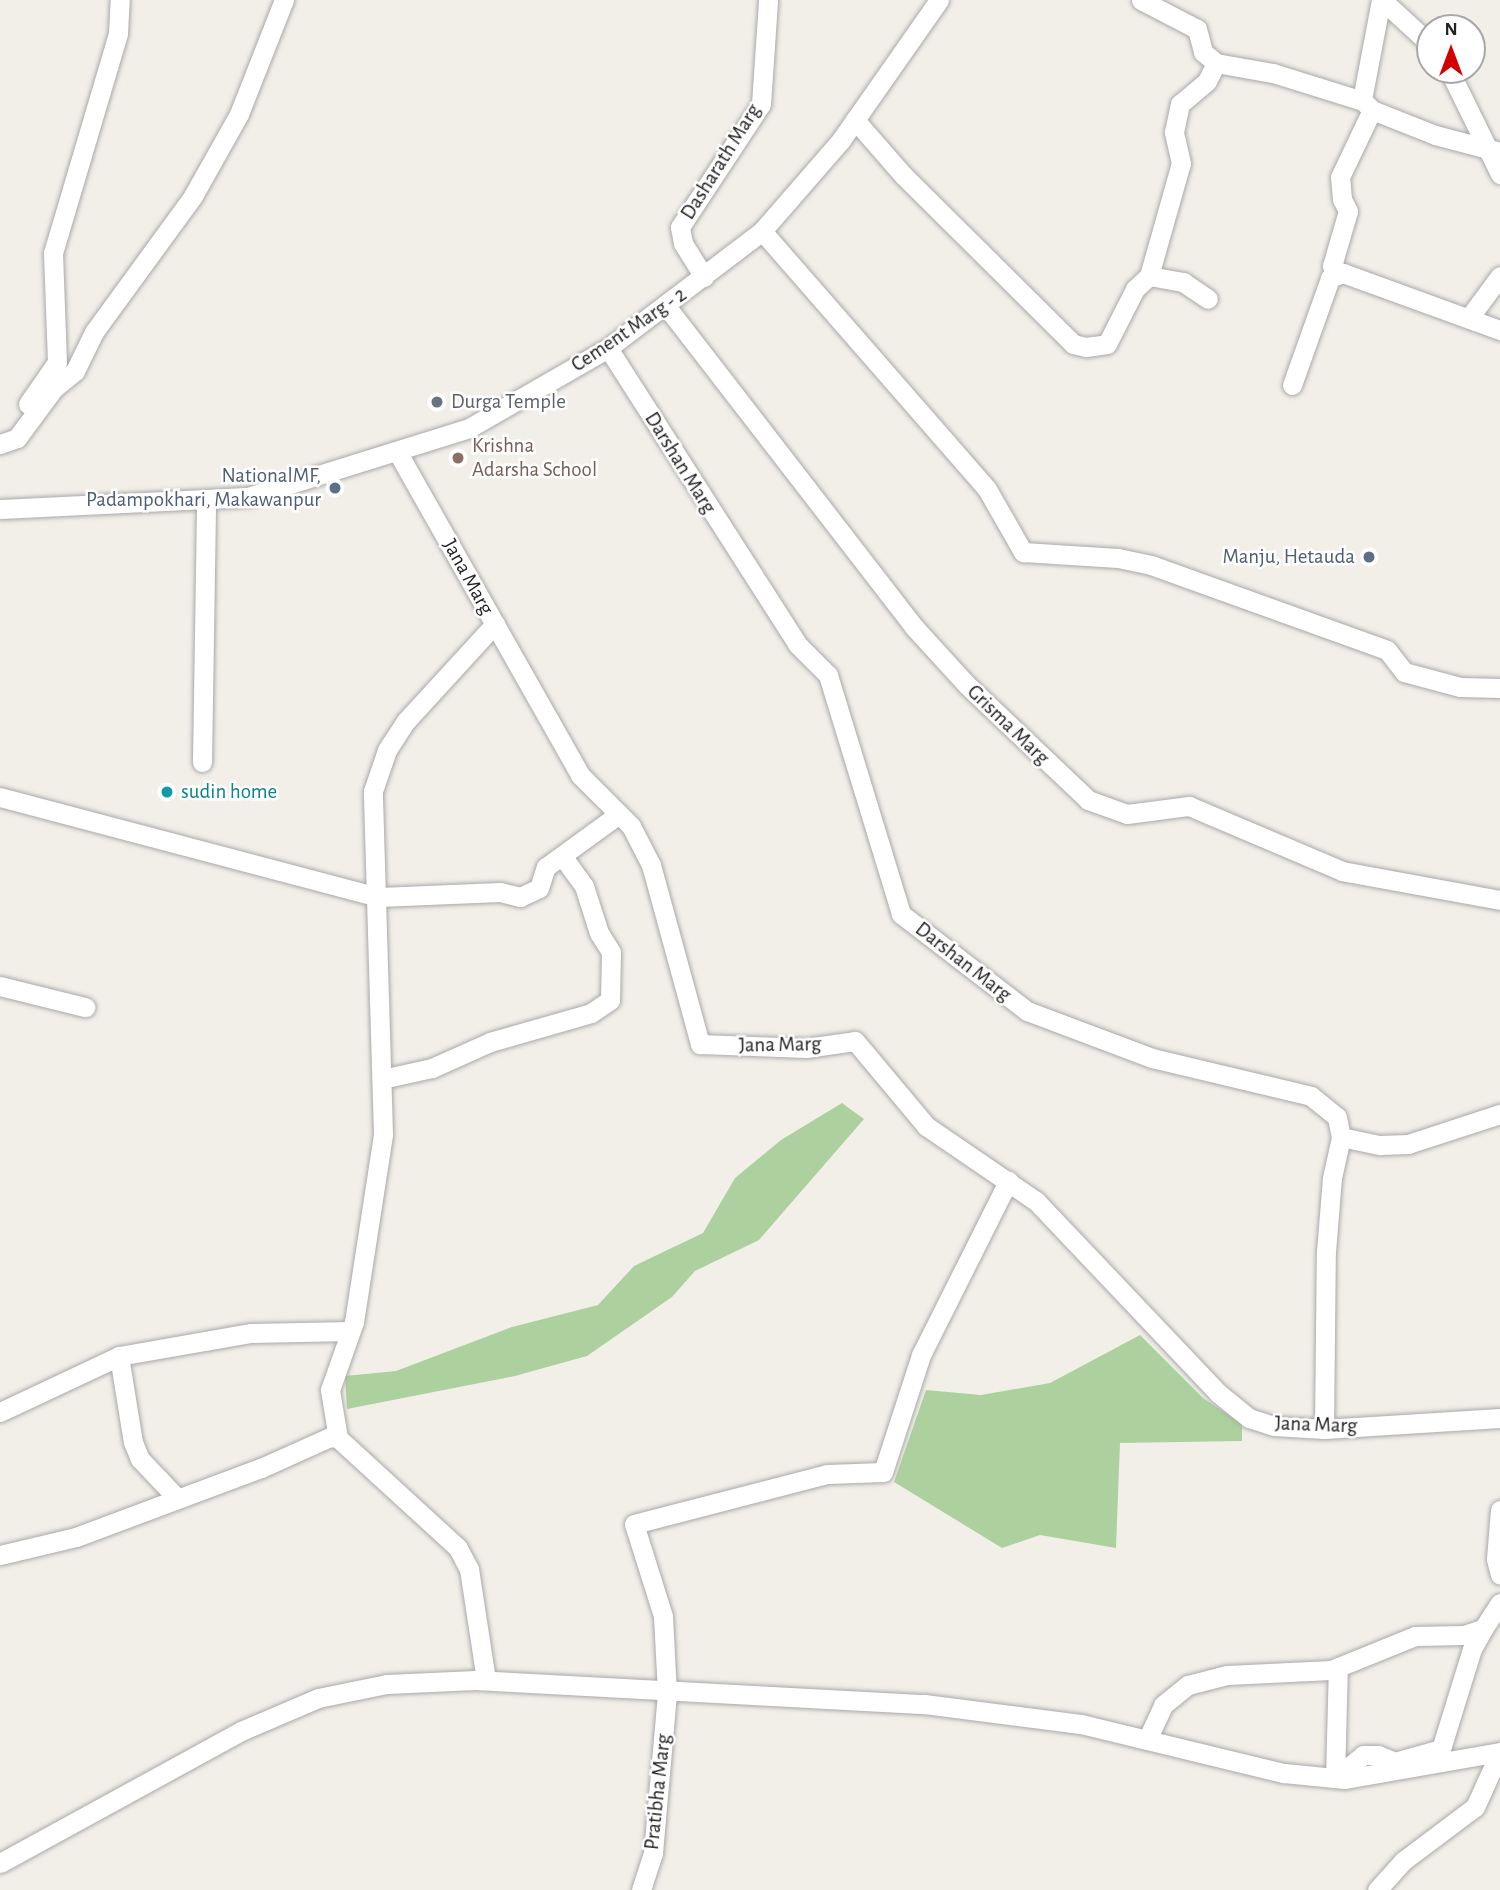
<!DOCTYPE html>
<html>
<head>
<meta charset="utf-8">
<style>
  body { margin:0 }
  #map { position:relative; width:1500px; height:1890px; overflow:hidden; background:#f2efe9; font-family:"Alegreya Sans",sans-serif }
  div>[style] { position:absolute }
  [style*='--x'] { left:calc(var(--x)*1px); top:calc(var(--y)*1px); width:calc(var(--w)*1px); rotate:calc(var(--a)*1deg) }
  .forest>* { inset:0; background:#add19e }
  .roads { filter:drop-shadow(0 0 2px #a9a9a9) drop-shadow(0 0 2px #a9a9a9) }
  .minor>* { height:19px; margin:-9.5px; padding:0 9.5px; transform-origin:9.5px; border-radius:9.5px; background:#fff }
  .dots>* { width:19px; height:19px; translate:-50% -50%; box-sizing:border-box; border:4px solid #fff; border-radius:50% }
  span { translate:-50% -50%; white-space:nowrap; text-align:center; line-height:1.15; -webkit-text-stroke:5px #fff; paint-order:stroke }
  .street-label { font-size:21px; color:#222 }
  .worship-label { font-size:21px; color:#5b616d }
  .left { translate:0 -50%; text-align:left }
  .education-label { font-size:21px; color:#785e54 }
  .service-label { font-size:21px; color:#4e5e75 }
  .right { translate:-100% -50%; text-align:right }
  .culture-label { font-size:21px; color:#0d838f }
  .north { position:absolute; left:1416px; top:14px; width:70px; height:70px; box-sizing:border-box; background:#fff; border:2px solid #a7a7a7; border-radius:50%; rotate:0deg; font-size:19px; font-weight:700; line-height:28px; text-align:center; color:#222 }
  .north::after { content:''; display:block; margin:auto; width:24px; height:32px; background:#d40000; clip-path:polygon(50% 0,100% 100%,50% 72%,0 100%) }
</style>
</head>
<body>
<div id="map">
  <div class="forest">
    <div style="clip-path:polygon(842px 1103px,864px 1119px,759px 1240px,695px 1271px,672px 1297px,587px 1356px,515px 1376px,347px 1409px,345px 1376px,396px 1371px,512px 1327px,598px 1305px,634px 1266px,703px 1233px,735px 1178px,781px 1140px)"></div>
    <div style="clip-path:polygon(1140px 1335px,1203px 1398px,1242px 1424px,1242px 1441px,1120px 1443px,1116px 1548px,1040px 1535px,1002px 1548px,894px 1482px,926px 1390px,981px 1395px,1050px 1383px)"></div>
  </div>
  <div class="roads">
    <div class="minor">
      <div style="--x:1141;--y:0;--w:63;--a:27.4"></div>
      <div style="--x:1197;--y:29;--w:24;--a:75"></div>
      <div style="--x:1203;--y:52;--w:17;--a:40"></div>
      <div style="--x:1216;--y:63;--w:58;--a:10"></div>
      <div style="--x:1273;--y:73;--w:94;--a:17.3"></div>
      <div style="--x:1381;--y:0;--w:102;--a:100.8"></div>
      <div style="--x:1362;--y:100;--w:14;--a:45"></div>
      <div style="--x:1372;--y:110;--w:68;--a:21.6"></div>
      <div style="--x:1435;--y:135;--w:67;--a:14.7"></div>
      <div style="--x:1382;--y:0;--w:65;--a:42.5"></div>
      <div style="--x:1449;--y:70;--w:116;--a:63.9"></div>
      <div style="--x:855;--y:120;--w:73;--a:48.9"></div>
      <div style="--x:903;--y:175;--w:240;--a:44.8"></div>
      <div style="--x:1073;--y:344;--w:13;--a:13"></div>
      <div style="--x:1086;--y:347;--w:21;--a:-8"></div>
      <div style="--x:1107;--y:344;--w:62;--a:-63"></div>
      <div style="--x:1135;--y:289;--w:19;--a:-43"></div>
      <div style="--x:1149;--y:276;--w:35;--a:10"></div>
      <div style="--x:1183;--y:282;--w:30;--a:34"></div>
      <div style="--x:762;--y:231;--w:342;--a:48.9"></div>
      <div style="--x:987;--y:489;--w:73;--a:60.3"></div>
      <div style="--x:1023;--y:552;--w:95;--a:3.6"></div>
      <div style="--x:1118;--y:558;--w:34;--a:12"></div>
      <div style="--x:1151;--y:565;--w:251;--a:19.8"></div>
      <div style="--x:1387;--y:650;--w:28;--a:52"></div>
      <div style="--x:1404;--y:672;--w:58;--a:15"></div>
      <div style="--x:1460;--y:687;--w:40;--a:1.4"></div>
      <div style="--x:1341;--y:274;--w:12;--a:-138"></div>
      <div style="--x:1332;--y:266;--w:57;--a:-73.8"></div>
      <div style="--x:1348;--y:211;--w:13;--a:-117"></div>
      <div style="--x:1342;--y:199;--w:22;--a:-95"></div>
      <div style="--x:1340;--y:177;--w:74;--a:-64.5"></div>
      <div style="--x:1149;--y:276;--w:117;--a:-74.2"></div>
      <div style="--x:1181;--y:163;--w:32;--a:-103"></div>
      <div style="--x:1174;--y:132;--w:29;--a:-78"></div>
      <div style="--x:1180;--y:104;--w:35;--a:-40"></div>
      <div style="--x:1207;--y:81;--w:20;--a:-63"></div>
      <div style="--x:704;--y:277;--w:40;--a:-122"></div>
      <div style="--x:683;--y:243;--w:16;--a:-101"></div>
      <div style="--x:680;--y:227;--w:147;--a:-56.6"></div>
      <div style="--x:761;--y:104;--w:104;--a:-86.1"></div>
      <div style="--x:666;--y:306;--w:406;--a:52.3"></div>
      <div style="--x:914;--y:627;--w:79;--a:47.6"></div>
      <div style="--x:967;--y:685;--w:167;--a:43.5"></div>
      <div style="--x:1088;--y:800;--w:41;--a:19.7"></div>
      <div style="--x:1127;--y:814;--w:63;--a:-7.4"></div>
      <div style="--x:1189;--y:806;--w:166;--a:23"></div>
      <div style="--x:1342;--y:871;--w:161;--a:10.4"></div>
      <div style="--x:1469;--y:318;--w:52;--a:-53.6"></div>
      <div style="--x:608;--y:348;--w:351;--a:57.4"></div>
      <div style="--x:797;--y:644;--w:44;--a:45"></div>
      <div style="--x:828;--y:675;--w:250;--a:73"></div>
      <div style="--x:901;--y:914;--w:159;--a:37.6"></div>
      <div style="--x:1027;--y:1011;--w:134;--a:20.6"></div>
      <div style="--x:1152;--y:1058;--w:163;--a:13.4"></div>
      <div style="--x:1311;--y:1096;--w:33;--a:39"></div>
      <div style="--x:1337;--y:1117;--w:20;--a:79"></div>
      <div style="--x:1341;--y:1137;--w:40;--a:12"></div>
      <div style="--x:1380;--y:1145;--w:28;--a:-2"></div>
      <div style="--x:1408;--y:1144;--w:97;--a:-18.1"></div>
      <div style="--x:1292;--y:385;--w:114;--a:-70.4"></div>
      <div style="--x:1330;--y:278;--w:14;--a:-21"></div>
      <div style="--x:1343;--y:273;--w:167;--a:20"></div>
      <div style="--x:28;--y:404;--w:51;--a:-55.4"></div>
      <div style="--x:57;--y:362;--w:109;--a:-92.1"></div>
      <div style="--x:53;--y:253;--w:229;--a:-73.5"></div>
      <div style="--x:118;--y:33;--w:33;--a:-87"></div>
      <div style="--x:0;--y:444;--w:18;--a:-19"></div>
      <div style="--x:17;--y:438;--w:62;--a:-53.5"></div>
      <div style="--x:54;--y:388;--w:27;--a:-39"></div>
      <div style="--x:75;--y:371;--w:43;--a:-64"></div>
      <div style="--x:94;--y:332;--w:168;--a:-53.9"></div>
      <div style="--x:193;--y:196;--w:94;--a:-60.7"></div>
      <div style="--x:239;--y:114;--w:123;--a:-68.5"></div>
      <div style="--x:398;--y:453;--w:370;--a:60.5"></div>
      <div style="--x:580;--y:775;--w:72;--a:45"></div>
      <div style="--x:631;--y:826;--w:44;--a:62.9"></div>
      <div style="--x:651;--y:865;--w:186;--a:74.7"></div>
      <div style="--x:700;--y:1044;--w:106;--a:2.2"></div>
      <div style="--x:806;--y:1048;--w:49;--a:-8.1"></div>
      <div style="--x:855;--y:1041;--w:111;--a:50.1"></div>
      <div style="--x:926;--y:1126;--w:133;--a:34.3"></div>
      <div style="--x:1036;--y:1201;--w:265;--a:46.5"></div>
      <div style="--x:1218;--y:1393;--w:40;--a:39"></div>
      <div style="--x:1249;--y:1418;--w:26;--a:18"></div>
      <div style="--x:1274;--y:1426;--w:50;--a:3.4"></div>
      <div style="--x:1324;--y:1429;--w:176;--a:-3.6"></div>
      <div style="--x:0;--y:509;--w:248;--a:-2.8"></div>
      <div style="--x:248;--y:497;--w:232;--a:-17.3"></div>
      <div style="--x:469;--y:428;--w:160;--a:-29.9"></div>
      <div style="--x:608;--y:348;--w:193;--a:-37.2"></div>
      <div style="--x:762;--y:231;--w:121;--a:-49"></div>
      <div style="--x:841;--y:140;--w:171;--a:-55"></div>
      <div style="--x:202;--y:762;--w:263;--a:-89.1"></div>
      <div style="--x:0;--y:797;--w:392;--a:14.8"></div>
      <div style="--x:379;--y:897;--w:121;--a:-2.4"></div>
      <div style="--x:500;--y:892;--w:21;--a:14"></div>
      <div style="--x:520;--y:897;--w:21;--a:-25"></div>
      <div style="--x:539;--y:888;--w:22;--a:-72"></div>
      <div style="--x:546;--y:867;--w:90;--a:-36"></div>
      <div style="--x:0;--y:986;--w:88;--a:13.9"></div>
      <div style="--x:382;--y:1079;--w:51;--a:-12.4"></div>
      <div style="--x:432;--y:1068;--w:64;--a:-24.1"></div>
      <div style="--x:490;--y:1042;--w:105;--a:-16"></div>
      <div style="--x:591;--y:1013;--w:23;--a:-34"></div>
      <div style="--x:610;--y:1000;--w:48;--a:-88.8"></div>
      <div style="--x:611;--y:952;--w:22;--a:-122"></div>
      <div style="--x:599;--y:933;--w:49;--a:-107.7"></div>
      <div style="--x:584;--y:886;--w:37;--a:-126"></div>
      <div style="--x:119;--y:1356;--w:87;--a:80.8"></div>
      <div style="--x:133;--y:1442;--w:18;--a:68"></div>
      <div style="--x:140;--y:1459;--w:52;--a:46.5"></div>
      <div style="--x:0;--y:1412;--w:132;--a:-25.2"></div>
      <div style="--x:119;--y:1356;--w:134;--a:-9.9"></div>
      <div style="--x:251;--y:1333;--w:99;--a:-1.2"></div>
      <div style="--x:1324;--y:1429;--w:177;--a:-89.4"></div>
      <div style="--x:1326;--y:1252;--w:74;--a:-85.4"></div>
      <div style="--x:1332;--y:1178;--w:42;--a:-77.6"></div>
      <div style="--x:1500;--y:1510;--w:49;--a:94.7"></div>
      <div style="--x:1496;--y:1559;--w:16;--a:76"></div>
      <div style="--x:0;--y:1555;--w:78;--a:-13.3"></div>
      <div style="--x:76;--y:1537;--w:197;--a:-20.5"></div>
      <div style="--x:261;--y:1468;--w:76;--a:-24.2"></div>
      <div style="--x:330;--y:1437;--w:8;--a:7"></div>
      <div style="--x:486;--y:1680;--w:112;--a:-98.7"></div>
      <div style="--x:469;--y:1569;--w:24;--a:-118"></div>
      <div style="--x:458;--y:1548;--w:163;--a:-137.5"></div>
      <div style="--x:338;--y:1438;--w:49;--a:-99.5"></div>
      <div style="--x:330;--y:1390;--w:72;--a:-70.6"></div>
      <div style="--x:354;--y:1322;--w:190;--a:-81.2"></div>
      <div style="--x:383;--y:1134;--w:343;--a:-91.7"></div>
      <div style="--x:373;--y:791;--w:43;--a:-71.1"></div>
      <div style="--x:387;--y:750;--w:35;--a:-57"></div>
      <div style="--x:406;--y:721;--w:132;--a:-47.5"></div>
      <div style="--x:1147;--y:1740;--w:38;--a:-65"></div>
      <div style="--x:1163;--y:1705;--w:32;--a:-39"></div>
      <div style="--x:1188;--y:1685;--w:40;--a:-14.4"></div>
      <div style="--x:1227;--y:1675;--w:104;--a:-2.8"></div>
      <div style="--x:1331;--y:1670;--w:91;--a:-22"></div>
      <div style="--x:1415;--y:1636;--w:49;--a:-1.2"></div>
      <div style="--x:1464;--y:1635;--w:20;--a:-18"></div>
      <div style="--x:1483;--y:1629;--w:31;--a:-57"></div>
      <div style="--x:1335;--y:1778;--w:36;--a:-39"></div>
      <div style="--x:1363;--y:1755;--w:15;--a:0"></div>
      <div style="--x:1378;--y:1755;--w:18;--a:22"></div>
      <div style="--x:1395;--y:1762;--w:48;--a:-15.8"></div>
      <div style="--x:1441;--y:1749;--w:105;--a:-72.8"></div>
      <div style="--x:1472;--y:1649;--w:23;--a:-61"></div>
      <div style="--x:1335;--y:1778;--w:111;--a:-88.5"></div>
      <div style="--x:0;--y:1863;--w:275;--a:-28.7"></div>
      <div style="--x:241;--y:1731;--w:84;--a:-23.2"></div>
      <div style="--x:318;--y:1698;--w:70;--a:-11.5"></div>
      <div style="--x:387;--y:1684;--w:88;--a:-2.6"></div>
      <div style="--x:475;--y:1680;--w:450;--a:3.1"></div>
      <div style="--x:924;--y:1704;--w:158;--a:7.3"></div>
      <div style="--x:1081;--y:1724;--w:209;--a:13.6"></div>
      <div style="--x:1284;--y:1773;--w:61;--a:5.6"></div>
      <div style="--x:1345;--y:1779;--w:157;--a:-9.9"></div>
      <div style="--x:641;--y:1890;--w:39;--a:-72"></div>
      <div style="--x:653;--y:1853;--w:161;--a:-85"></div>
      <div style="--x:667;--y:1693;--w:77;--a:-93"></div>
      <div style="--x:663;--y:1616;--w:96;--a:-107.5"></div>
      <div style="--x:634;--y:1524;--w:199;--a:-14.5"></div>
      <div style="--x:827;--y:1474;--w:56;--a:-2"></div>
      <div style="--x:883;--y:1472;--w:123;--a:-72"></div>
      <div style="--x:921;--y:1355;--w:195;--a:-63.4"></div>
      <div style="--x:1377;--y:1890;--w:39;--a:-48"></div>
      <div style="--x:1403;--y:1861;--w:90;--a:-36.9"></div>
      <div style="--x:1475;--y:1807;--w:60;--a:-65.6"></div>
    </div>
  </div>
  <div class="dots">
    <div style="left:437px;top:402px;background:#6b7280"></div>
    <div style="left:458px;top:458px;background:#8d6e63"></div>
    <div style="left:335px;top:488px;background:#5c6f8a"></div>
    <div style="left:1369px;top:557px;background:#5c6f8a"></div>
    <div style="left:167px;top:792px;background:#0f9aa8"></div>
  </div>
  <div class="street-label">
    <span style="left:721px;top:162px;rotate:-58deg">Dasharath Marg</span>
    <span style="left:629px;top:330px;rotate:-34deg">Cement Marg - 2</span>
    <span style="left:680px;top:463px;rotate:58deg">Darshan Marg</span>
    <span style="left:468px;top:577px;rotate:61deg">Jana Marg</span>
    <span style="left:1008px;top:725px;rotate:44deg">Grisma Marg</span>
    <span style="left:963px;top:962px;rotate:38deg">Darshan Marg</span>
    <span style="left:780px;top:1045px;rotate:-1deg">Jana Marg</span>
    <span style="left:1316px;top:1425px;rotate:2deg">Jana Marg</span>
    <span style="left:658px;top:1792px;rotate:-84deg">Pratibha Marg</span>
  </div>
  <div class="worship-label">
    <span class="left" style="left:451px;top:402px">Durga Temple</span>
  </div>
  <div class="education-label">
    <span class="left" style="left:472px;top:458px">Krishna<br>Adarsha School</span>
  </div>
  <div class="service-label">
    <span class="right" style="left:321px;top:488px">NationalMF,<br>Padampokhari, Makawanpur</span>
    <span class="right" style="left:1355px;top:557px">Manju, Hetauda</span>
  </div>
  <div class="culture-label">
    <span class="left" style="left:181px;top:792px">sudin home</span>
  </div>
  <div class="north">N</div>
</div>
</body>
</html>
